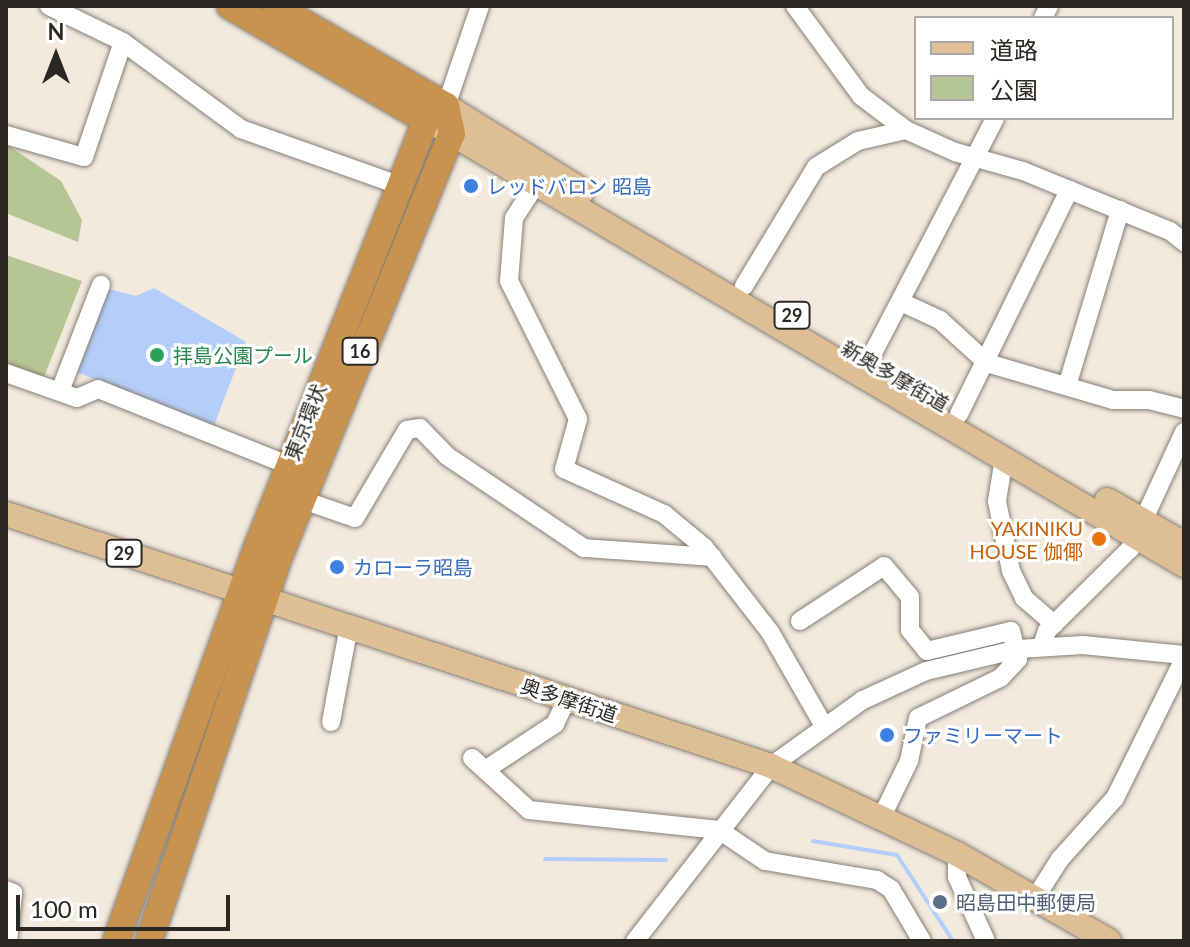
<!DOCTYPE html>
<html>
<head>
<meta charset="utf-8">
<style>
  body { margin:0 }
  #map { position:relative; width:1190px; height:947px; overflow:hidden; background:#f3e9dd; font-family:Lato,"Noto Sans JP",sans-serif }
  div>[style] { position:absolute }
  [style*='--x'] { left:calc(var(--x)*1px); top:calc(var(--y)*1px); width:calc(var(--w)*1px); rotate:calc(var(--a)*1deg) }
  .green>* { inset:0; background:#b6c595 }
  .water>* { inset:0; background:#b3cefa }
  .stream>* { height:4px; margin:-2px; padding:0 2px; transform-origin:2px; border-radius:2px; background:#b3cefa }
  .roads { filter:drop-shadow(0 0 2px #877e73) drop-shadow(0 0 2px #877e73) }
  .minor>* { height:18px; margin:-9px; padding:0 9px; transform-origin:9px; border-radius:9px; background:#fff }
  .major>* { height:24px; margin:-12px; padding:0 12px; transform-origin:12px; border-radius:12px; background:#ddbe95 }
  .highway>* { height:26px; margin:-13px; padding:0 13px; transform-origin:13px; border-radius:13px; background:#c7934e }
  .dots>* { width:22px; height:22px; translate:-50% -50%; box-sizing:border-box; border:4px solid #fff; border-radius:50% }
  span { translate:-50% -50%; white-space:nowrap; text-align:center; line-height:1.15; -webkit-text-stroke:6px #fff; paint-order:stroke }
  .shield-label span { padding:2px 6px; background:#fff; border:2px solid; border-radius:6px; -webkit-text-stroke-width:0 }
  .shield-label { font-size:18px; color:#2b2723; font-weight:700 }
  .shop-label { font-size:20px; color:#366cbe }
  .left { translate:0 -50%; text-align:left }
  .leisure-label { font-size:20px; color:#27864d }
  .street-label { font-size:20px; color:#2b2723 }
  .food-label { font-size:20px; color:#c56008 }
  .right { translate:-100% -50%; text-align:right }
  .service-label { font-size:20px; color:#4e5e75 }
  .frame { position:absolute; inset:0; border:8px solid #2b2723; pointer-events:none }
  .legend { position:absolute; left:914px; top:16px; width:260px; height:104px; box-sizing:border-box; background:#fff; border:2px solid #aaa9a7; margin:0; padding:10px 14px; list-style:none; font-size:24px; color:#2b2723 }
  .legend li { display:flex; align-items:center; gap:16px; height:40px }
  .legend b { width:40px; border:2px solid #aaa9a7 }
  .north { position:absolute; left:16px; top:16px; width:80px; height:80px; -webkit-text-stroke:6px #fff; paint-order:stroke; rotate:0deg; font-size:22px; font-weight:700; line-height:32px; text-align:center; color:#2b2723 }
  .north::after { content:''; display:block; margin:auto; width:28px; height:36px; background:#2b2723; clip-path:polygon(50% 0,100% 100%,50% 72%,0 100%) }
  .scale { position:absolute; left:16px; top:895px; width:214px; height:36px; box-sizing:border-box; border:4px solid #2b2723; border-top:0; padding-left:10px; font-size:24px; line-height:28px; white-space:nowrap; color:#2b2723; -webkit-text-stroke:6px #fff; paint-order:stroke }
</style>
</head>
<body>
<div id="map">
  <div class="green">
    <div style="clip-path:polygon(6px 144px,61px 181px,82px 220px,78px 242px,6px 213px)"></div>
    <div style="clip-path:polygon(6px 255px,82px 281px,42px 382px,6px 370px)"></div>
  </div>
  <div class="water">
    <div style="clip-path:polygon(102px 287px,136px 296px,154px 288px,246px 342px,213px 428px,67px 368px)"></div>
  </div>
  <div class="stream">
    <div style="--x:813;--y:841;--w:85;--a:9.5"></div>
    <div style="--x:897;--y:855;--w:103;--a:56.9"></div>
    <div style="--x:545;--y:859;--w:121;--a:0.5"></div>
  </div>
  <div class="roads">
    <div class="minor">
      <div style="--x:49;--y:6;--w:82;--a:25.9"></div>
      <div style="--x:123;--y:42;--w:147;--a:36.4"></div>
      <div style="--x:241;--y:129;--w:167;--a:19.6"></div>
      <div style="--x:795;--y:6;--w:112;--a:53.7"></div>
      <div style="--x:861;--y:96;--w:56;--a:37.1"></div>
      <div style="--x:906;--y:130;--w:54;--a:24.2"></div>
      <div style="--x:955;--y:152;--w:71;--a:15.6"></div>
      <div style="--x:1023;--y:171;--w:159;--a:22.2"></div>
      <div style="--x:1170;--y:231;--w:18;--a:38"></div>
      <div style="--x:1043;--y:18;--w:13;--a:-63"></div>
      <div style="--x:446;--y:106;--w:106;--a:-71.2"></div>
      <div style="--x:6;--y:135;--w:81;--a:15.8"></div>
      <div style="--x:84;--y:157;--w:121;--a:-71.3"></div>
      <div style="--x:536;--y:184;--w:40;--a:122.9"></div>
      <div style="--x:514;--y:218;--w:63;--a:94.5"></div>
      <div style="--x:509;--y:281;--w:154;--a:63.4"></div>
      <div style="--x:578;--y:419;--w:52;--a:105.6"></div>
      <div style="--x:564;--y:469;--w:110;--a:24.2"></div>
      <div style="--x:664;--y:514;--w:52;--a:39.5"></div>
      <div style="--x:704;--y:547;--w:108;--a:52.2"></div>
      <div style="--x:770;--y:632;--w:106;--a:60.1"></div>
      <div style="--x:744;--y:286;--w:139;--a:-58.8"></div>
      <div style="--x:816;--y:167;--w:49;--a:-31.8"></div>
      <div style="--x:858;--y:141;--w:49;--a:-12.9"></div>
      <div style="--x:901;--y:302;--w:43;--a:24.8"></div>
      <div style="--x:940;--y:320;--w:64;--a:42.5"></div>
      <div style="--x:987;--y:363;--w:131;--a:16.4"></div>
      <div style="--x:1113;--y:400;--w:36;--a:0"></div>
      <div style="--x:1149;--y:400;--w:36;--a:14"></div>
      <div style="--x:6;--y:373;--w:75;--a:19.4"></div>
      <div style="--x:77;--y:398;--w:23;--a:-23"></div>
      <div style="--x:98;--y:389;--w:205;--a:21.8"></div>
      <div style="--x:862;--y:374;--w:288;--a:-62.5"></div>
      <div style="--x:1067;--y:386;--w:184;--a:-73.2"></div>
      <div style="--x:60;--y:391;--w:114;--a:-68.9"></div>
      <div style="--x:959;--y:414;--w:250;--a:-63.8"></div>
      <div style="--x:1004;--y:458;--w:44;--a:99.2"></div>
      <div style="--x:997;--y:501;--w:71;--a:78.7"></div>
      <div style="--x:1011;--y:571;--w:30;--a:64"></div>
      <div style="--x:1024;--y:598;--w:40;--a:41"></div>
      <div style="--x:300;--y:499;--w:58;--a:19.1"></div>
      <div style="--x:355;--y:518;--w:102;--a:-59.4"></div>
      <div style="--x:407;--y:430;--w:13;--a:-9"></div>
      <div style="--x:420;--y:428;--w:39;--a:46"></div>
      <div style="--x:447;--y:456;--w:165;--a:33.9"></div>
      <div style="--x:584;--y:548;--w:129;--a:4"></div>
      <div style="--x:800;--y:621;--w:100;--a:-33.2"></div>
      <div style="--x:884;--y:566;--w:40;--a:50"></div>
      <div style="--x:910;--y:597;--w:33;--a:90"></div>
      <div style="--x:910;--y:630;--w:27;--a:51"></div>
      <div style="--x:927;--y:651;--w:86;--a:-13.4"></div>
      <div style="--x:1011;--y:631;--w:29;--a:76"></div>
      <div style="--x:1018;--y:659;--w:26;--a:133"></div>
      <div style="--x:1000;--y:678;--w:91;--a:154"></div>
      <div style="--x:918;--y:718;--w:44;--a:101.8"></div>
      <div style="--x:909;--y:761;--w:61;--a:116.1"></div>
      <div style="--x:1042;--y:646;--w:16;--a:-72"></div>
      <div style="--x:1047;--y:631;--w:117;--a:-44.7"></div>
      <div style="--x:1130;--y:549;--w:129;--a:-65.2"></div>
      <div style="--x:331;--y:722;--w:98;--a:-79.4"></div>
      <div style="--x:472;--y:758;--w:77;--a:42.4"></div>
      <div style="--x:529;--y:810;--w:191;--a:6"></div>
      <div style="--x:719;--y:830;--w:55;--a:34"></div>
      <div style="--x:765;--y:861;--w:114;--a:9.6"></div>
      <div style="--x:877;--y:880;--w:17;--a:33"></div>
      <div style="--x:891;--y:889;--w:61;--a:59.2"></div>
      <div style="--x:485;--y:770;--w:84;--a:-33.3"></div>
      <div style="--x:555;--y:724;--w:26;--a:-65"></div>
      <div style="--x:957;--y:854;--w:23;--a:90"></div>
      <div style="--x:957;--y:877;--w:70;--a:65.6"></div>
      <div style="--x:6;--y:890;--w:8;--a:23"></div>
      <div style="--x:13;--y:893;--w:48;--a:95.9"></div>
      <div style="--x:1034;--y:900;--w:49;--a:-57.6"></div>
      <div style="--x:1060;--y:859;--w:82;--a:-48"></div>
      <div style="--x:1115;--y:798;--w:155;--a:-63.6"></div>
      <div style="--x:635;--y:941;--w:222;--a:-52.1"></div>
      <div style="--x:771;--y:766;--w:113;--a:-35.7"></div>
      <div style="--x:863;--y:700;--w:69;--a:-24.7"></div>
      <div style="--x:926;--y:671;--w:95;--a:-13.4"></div>
      <div style="--x:1018;--y:649;--w:65;--a:-3.5"></div>
      <div style="--x:1083;--y:645;--w:101;--a:5.7"></div>
    </div>
    <div class="major">
      <div style="--x:446;--y:106;--w:161;--a:31.8"></div>
      <div style="--x:435;--y:124;--w:869;--a:30.49"></div>
      <div style="--x:1107;--y:500;--w:89;--a:29.7"></div>
      <div style="--x:6;--y:514;--w:805;--a:18.23"></div>
      <div style="--x:771;--y:766;--w:206;--a:25.3"></div>
      <div style="--x:957;--y:854;--w:175;--a:29.8"></div>
    </div>
    <div class="highway">
      <div style="--x:230;--y:6;--w:227;--a:30.2"></div>
      <div style="--x:116;--y:941;--w:421;--a:-70.3"></div>
      <div style="--x:258;--y:545;--w:457;--a:-68.4"></div>
      <div style="--x:149;--y:941;--w:411;--a:-71.3"></div>
      <div style="--x:281;--y:552;--w:452;--a:-67.8"></div>
      <div style="--x:452;--y:134;--w:29;--a:-102"></div>
      <div style="--x:446;--y:106;--w:198;--a:-149.7"></div>
    </div>
  </div>
  <div class="dots">
    <div style="left:471px;top:186px;background:#3f7fe0"></div>
    <div style="left:157px;top:355px;background:#2e9e5b"></div>
    <div style="left:1099px;top:539px;background:#e8710a"></div>
    <div style="left:337px;top:567px;background:#3f7fe0"></div>
    <div style="left:887px;top:735px;background:#3f7fe0"></div>
    <div style="left:940px;top:902px;background:#5c6f8a"></div>
  </div>
  <div class="shield-label">
    <span style="left:792px;top:315px">29</span>
    <span style="left:360px;top:351px">16</span>
    <span style="left:124px;top:553px">29</span>
  </div>
  <div class="shop-label">
    <span class="left" style="left:487px;top:186px">レッドバロン 昭島</span>
    <span class="left" style="left:353px;top:567px">カローラ昭島</span>
    <span class="left" style="left:903px;top:735px">ファミリーマート</span>
  </div>
  <div class="leisure-label">
    <span class="left" style="left:173px;top:355px">拝島公園プール</span>
  </div>
  <div class="street-label">
    <span style="left:895px;top:376px;rotate:30deg">新奥多摩街道</span>
    <span style="left:305px;top:422px;rotate:-69deg">東京環状</span>
    <span style="left:569px;top:700px;rotate:18deg">奥多摩街道</span>
  </div>
  <div class="food-label">
    <span class="right" style="left:1083px;top:540px">YAKINIKU<br>HOUSE 伽倻</span>
  </div>
  <div class="service-label">
    <span class="left" style="left:956px;top:902px">昭島田中郵便局</span>
  </div>
  <div class="frame"></div>
  <ul class="legend">
  <li><b style="height:10px;background:#ddbe95"></b>道路</li>
  <li><b style="height:22px;background:#b6c595"></b>公園</li>
  </ul>
  <div class="north">N</div>
  <div class="scale">100 m</div>
</div>
</body>
</html>
